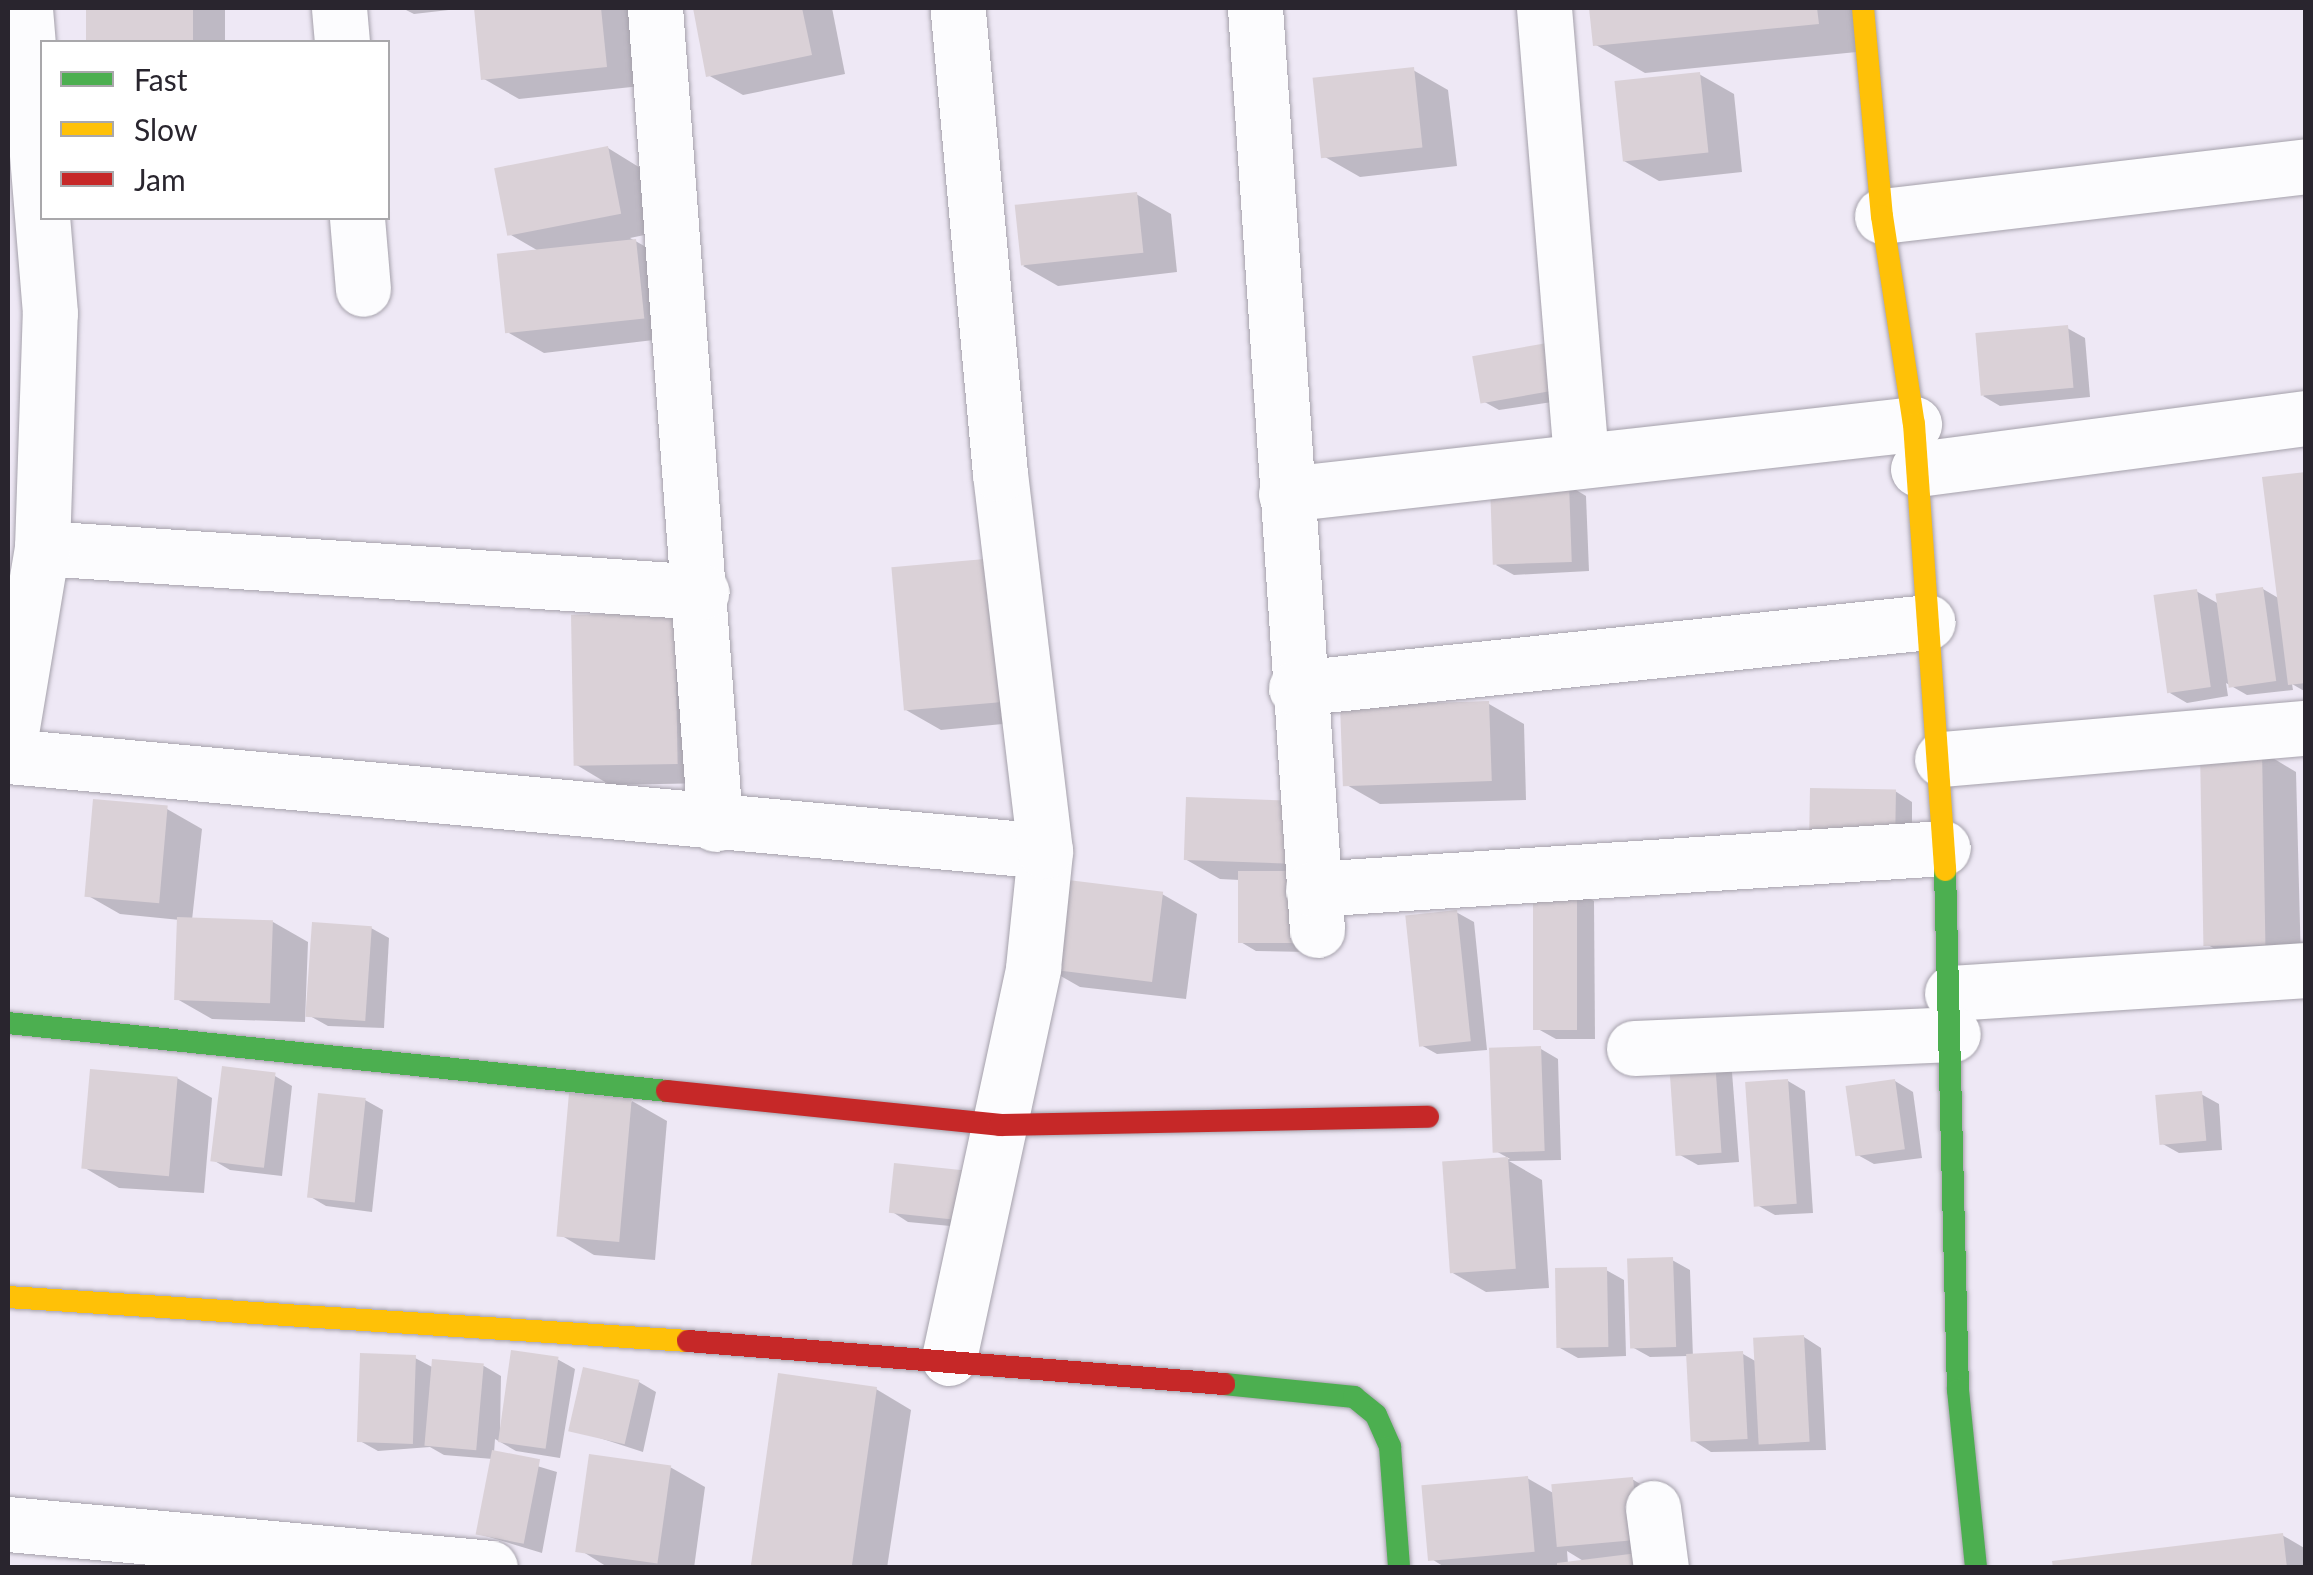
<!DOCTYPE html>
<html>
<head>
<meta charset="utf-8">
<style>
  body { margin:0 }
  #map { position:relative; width:2313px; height:1575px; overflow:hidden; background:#eee8f5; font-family:Lato,sans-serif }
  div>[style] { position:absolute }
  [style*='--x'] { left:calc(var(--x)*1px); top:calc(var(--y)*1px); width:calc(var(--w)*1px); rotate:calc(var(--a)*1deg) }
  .shadow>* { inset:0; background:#0003; transform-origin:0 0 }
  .building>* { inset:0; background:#dad1d7; transform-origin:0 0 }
  .roads { filter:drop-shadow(0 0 2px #a5a1ab) drop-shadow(0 0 2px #a5a1ab) }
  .street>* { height:55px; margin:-27.5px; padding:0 27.5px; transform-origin:27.5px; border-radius:27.5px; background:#fcfcfe }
  .fast>* { height:22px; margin:-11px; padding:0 11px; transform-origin:11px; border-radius:11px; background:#4caf50 }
  .slow>* { height:22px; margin:-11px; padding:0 11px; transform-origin:11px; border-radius:11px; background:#ffc107 }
  .jam>* { height:22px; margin:-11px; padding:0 11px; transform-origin:11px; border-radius:11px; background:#c62828 }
  span { translate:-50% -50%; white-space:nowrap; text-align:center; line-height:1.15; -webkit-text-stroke:9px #fff; paint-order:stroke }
  .frame { position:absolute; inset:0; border:10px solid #29252e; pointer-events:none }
  .legend { position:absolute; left:40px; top:40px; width:350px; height:180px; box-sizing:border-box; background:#fff; border:2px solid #a9a8ab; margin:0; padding:12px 18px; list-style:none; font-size:30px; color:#29252e }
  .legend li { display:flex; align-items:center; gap:20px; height:50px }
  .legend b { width:50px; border:2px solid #a9a8ab }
</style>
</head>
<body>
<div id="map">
  <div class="shadow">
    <div style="left:88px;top:8px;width:137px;height:34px"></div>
    <div style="clip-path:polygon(402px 8px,466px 8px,414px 14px)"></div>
    <div style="clip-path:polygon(477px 8px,632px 8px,641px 86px,519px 99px,484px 79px)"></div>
    <div style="clip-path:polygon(696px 8px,832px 8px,845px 74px,743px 95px,708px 75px)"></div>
    <div style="clip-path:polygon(1592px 8px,1863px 8px,1867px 51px,1645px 73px,1596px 45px)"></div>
    <div style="clip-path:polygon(1413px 70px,1448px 90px,1457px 166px,1360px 177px,1325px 157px)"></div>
    <div style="clip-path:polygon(1699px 74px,1734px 94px,1742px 172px,1659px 181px,1624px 161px)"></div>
    <div style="clip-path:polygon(608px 148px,642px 169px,654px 233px,630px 238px,671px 261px,679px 337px,544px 353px,509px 333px,542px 253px,511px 235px)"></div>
    <div style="clip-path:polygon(1136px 194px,1171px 214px,1177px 272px,1058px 286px,1023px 266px)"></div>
    <div style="clip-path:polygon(2067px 328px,2085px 338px,2090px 397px,2000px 406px,1983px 396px)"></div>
    <div style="clip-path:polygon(1475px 357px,1572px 399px,1499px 410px,1481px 400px)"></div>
    <div style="clip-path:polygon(2306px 475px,2306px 692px,2292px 684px,2293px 690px,2247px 695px,2226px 683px,2228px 696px,2187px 703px,2170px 693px,2196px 591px,2219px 604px,2263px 589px,2280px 599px)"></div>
    <div style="clip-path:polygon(1568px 485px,1586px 496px,1589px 571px,1514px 575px,1496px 565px)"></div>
    <div style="clip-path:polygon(995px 560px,1042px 720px,941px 730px,906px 710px)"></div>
    <div style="clip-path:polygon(674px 616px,711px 783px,610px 785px,575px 764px)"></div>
    <div style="clip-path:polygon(1489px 704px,1524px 724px,1526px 800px,1380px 804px,1345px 784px)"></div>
    <div style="clip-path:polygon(2261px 751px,2296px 772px,2301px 964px,2243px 965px,2208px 945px)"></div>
    <div style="clip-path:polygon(1895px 791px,1912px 802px,1912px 841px,1828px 839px)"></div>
    <div style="clip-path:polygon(167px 809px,202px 829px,192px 920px,273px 922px,308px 942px,305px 1022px,212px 1019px,177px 999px,180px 920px,120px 914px,85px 894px)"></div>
    <div style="clip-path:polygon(1334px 824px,1308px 952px,1256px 951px,1239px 941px,1240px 880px,1220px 879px,1185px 859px)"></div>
    <div style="clip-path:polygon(1577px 891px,1594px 901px,1595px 1039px,1556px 1039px,1538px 1029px)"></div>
    <div style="clip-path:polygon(1162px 894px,1197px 914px,1186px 999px,1080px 987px,1045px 967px)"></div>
    <div style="clip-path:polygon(1456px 912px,1474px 922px,1487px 1050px,1437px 1054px,1419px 1044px)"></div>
    <div style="clip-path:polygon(371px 928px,389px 938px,384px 1028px,328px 1026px,310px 1016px)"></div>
    <div style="clip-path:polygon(1541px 1049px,1558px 1059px,1561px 1160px,1509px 1161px,1542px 1180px,1549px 1288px,1486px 1292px,1451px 1272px,1444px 1164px,1510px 1159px,1494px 1150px)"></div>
    <div style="clip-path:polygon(1714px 1062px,1732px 1072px,1739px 1162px,1698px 1165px,1680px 1155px)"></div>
    <div style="clip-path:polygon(275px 1076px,292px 1086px,282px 1176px,230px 1170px,213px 1160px)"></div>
    <div style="clip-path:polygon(177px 1078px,212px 1098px,204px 1193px,119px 1188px,85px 1168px)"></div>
    <div style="clip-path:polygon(1788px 1081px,1805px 1091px,1813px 1213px,1775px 1215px,1757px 1205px)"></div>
    <div style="clip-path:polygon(1895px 1081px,1913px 1092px,1922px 1158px,1874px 1164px,1856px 1154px)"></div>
    <div style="clip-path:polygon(2201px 1094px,2219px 1104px,2222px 1150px,2179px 1153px,2161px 1143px)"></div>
    <div style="clip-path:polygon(365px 1100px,383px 1110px,372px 1212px,326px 1206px,309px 1196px)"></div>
    <div style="clip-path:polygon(632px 1101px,667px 1121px,655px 1260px,594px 1255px,559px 1234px)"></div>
    <div style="clip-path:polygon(979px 1175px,993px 1230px,908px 1222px,891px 1211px)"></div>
    <div style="clip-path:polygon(1672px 1260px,1690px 1270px,1693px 1358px,1743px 1354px,1757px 1362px,1804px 1337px,1821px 1348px,1826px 1450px,1711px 1452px,1694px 1441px,1688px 1356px,1650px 1357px,1632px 1347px)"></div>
    <div style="clip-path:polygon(1606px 1270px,1624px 1280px,1626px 1356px,1578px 1358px,1560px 1348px)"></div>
    <div style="clip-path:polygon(415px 1358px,434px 1368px,484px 1366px,501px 1376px,500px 1431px,557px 1359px,575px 1369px,560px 1458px,516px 1451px,495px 1439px,494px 1453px,557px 1472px,542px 1553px,479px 1534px,493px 1459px,444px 1455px,430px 1447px,378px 1451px,360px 1441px)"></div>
    <div style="clip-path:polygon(639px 1382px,656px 1392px,643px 1452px,572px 1429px)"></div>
    <div style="clip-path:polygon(876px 1389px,911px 1410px,887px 1568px,751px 1568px)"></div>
    <div style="clip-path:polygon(670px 1467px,705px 1487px,694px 1568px,609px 1568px,580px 1550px)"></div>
    <div style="clip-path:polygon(evenodd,1527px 1478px,1555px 1494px,1632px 1479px,1650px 1490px,1655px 1549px,1631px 1552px,1655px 1568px,1446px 1568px,1430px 1558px,1527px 1478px,1567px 1551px,1585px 1562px,1568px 1564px,1567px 1551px)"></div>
    <div style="clip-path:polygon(2282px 1535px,2306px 1549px,2306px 1568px,2056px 1568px)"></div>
  </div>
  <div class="building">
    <div style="left:86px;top:8px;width:107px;height:34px"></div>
    <div style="clip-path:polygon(474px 8px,601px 8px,607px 67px,481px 80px)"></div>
    <div style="clip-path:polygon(693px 8px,802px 8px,812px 55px,706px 77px)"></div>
    <div style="clip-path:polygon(1589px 8px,1817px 8px,1819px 24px,1593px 46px)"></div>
    <div style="left:1414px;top:67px;width:81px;height:102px;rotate:84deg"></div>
    <div style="left:1700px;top:72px;width:81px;height:86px;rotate:84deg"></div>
    <div style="left:608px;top:146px;width:69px;height:116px;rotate:79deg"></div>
    <div style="left:1137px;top:192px;width:61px;height:123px;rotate:84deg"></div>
    <div style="left:636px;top:239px;width:80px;height:140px;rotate:84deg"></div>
    <div style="left:2068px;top:325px;width:63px;height:93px;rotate:85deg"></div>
    <div style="left:1547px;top:343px;width:48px;height:76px;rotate:80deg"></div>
    <div style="clip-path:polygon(2306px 472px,2306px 683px,2288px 685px,2262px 477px)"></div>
    <div style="left:1569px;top:483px;width:79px;height:79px;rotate:88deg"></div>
    <div style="left:996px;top:558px;width:144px;height:105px;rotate:85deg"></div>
    <div style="left:2263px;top:587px;width:95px;height:48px;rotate:82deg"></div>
    <div style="left:2197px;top:589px;width:99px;height:44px;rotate:82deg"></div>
    <div style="left:675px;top:613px;width:151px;height:104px;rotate:89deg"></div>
    <div style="left:1489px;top:701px;width:80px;height:149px;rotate:88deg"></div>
    <div style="left:2262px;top:749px;width:196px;height:62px;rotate:89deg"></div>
    <div style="left:1810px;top:788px;width:86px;height:43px;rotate:1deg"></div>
    <div style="left:1186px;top:797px;width:114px;height:63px;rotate:2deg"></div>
    <div style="left:93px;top:799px;width:75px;height:98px;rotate:5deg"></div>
    <div style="left:1238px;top:871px;width:56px;height:72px"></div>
    <div style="left:1052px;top:878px;width:112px;height:91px;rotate:7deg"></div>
    <div style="left:1577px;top:888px;width:142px;height:44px;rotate:90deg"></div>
    <div style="left:1457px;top:910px;width:132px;height:52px;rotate:84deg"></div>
    <div style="left:177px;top:917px;width:96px;height:83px;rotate:2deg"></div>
    <div style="left:312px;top:922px;width:60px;height:95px;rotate:4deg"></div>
    <div style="left:1541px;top:1046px;width:105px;height:52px;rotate:88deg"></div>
    <div style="left:1715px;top:1060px;width:93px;height:46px;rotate:86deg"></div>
    <div style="left:222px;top:1066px;width:54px;height:96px;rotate:7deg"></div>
    <div style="left:90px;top:1069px;width:88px;height:100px;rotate:5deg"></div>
    <div style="left:1788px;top:1079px;width:125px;height:43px;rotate:86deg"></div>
    <div style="left:1895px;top:1079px;width:71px;height:50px;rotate:82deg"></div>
    <div style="left:2202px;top:1091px;width:50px;height:47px;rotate:85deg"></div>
    <div style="left:318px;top:1093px;width:48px;height:105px;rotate:6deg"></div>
    <div style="left:569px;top:1093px;width:63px;height:144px;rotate:5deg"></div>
    <div style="left:1508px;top:1157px;width:112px;height:66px;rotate:86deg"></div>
    <div style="left:894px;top:1163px;width:86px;height:50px;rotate:6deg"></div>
    <div style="left:1673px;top:1257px;width:90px;height:46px;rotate:88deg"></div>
    <div style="left:1607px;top:1267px;width:80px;height:52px;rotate:89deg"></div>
    <div style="left:1804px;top:1335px;width:107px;height:51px;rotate:87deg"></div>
    <div style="left:511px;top:1350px;width:48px;height:93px;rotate:8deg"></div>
    <div style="left:1743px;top:1351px;width:88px;height:57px;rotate:87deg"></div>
    <div style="left:360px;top:1353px;width:56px;height:89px;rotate:2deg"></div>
    <div style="left:432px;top:1359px;width:52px;height:87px;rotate:5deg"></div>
    <div style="left:583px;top:1367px;width:58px;height:66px;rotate:13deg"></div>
    <div style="left:778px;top:1373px;width:100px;height:197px;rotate:8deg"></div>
    <div style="left:492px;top:1450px;width:49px;height:86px;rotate:11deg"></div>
    <div style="left:589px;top:1454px;width:83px;height:99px;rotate:8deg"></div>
    <div style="left:1528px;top:1476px;width:76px;height:107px;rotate:85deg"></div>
    <div style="left:1633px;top:1477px;width:63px;height:82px;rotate:85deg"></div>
    <div style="clip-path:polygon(2283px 1533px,2287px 1568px,2053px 1568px,2052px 1561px)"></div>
    <div style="clip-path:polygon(1638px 1553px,1639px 1568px,1557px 1568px,1557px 1563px)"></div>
  </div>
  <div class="roads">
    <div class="street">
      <div style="--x:339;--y:8;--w:34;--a:85"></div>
      <div style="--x:655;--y:8;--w:818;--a:85.79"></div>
      <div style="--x:1255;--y:8;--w:924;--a:86.15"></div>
      <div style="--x:1544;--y:8;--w:452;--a:85.3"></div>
      <div style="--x:1882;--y:216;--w:427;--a:-6.7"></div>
      <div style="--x:357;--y:218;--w:71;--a:85.2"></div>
      <div style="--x:1918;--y:469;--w:391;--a:-7.5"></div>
      <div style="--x:1286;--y:494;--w:632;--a:-6.36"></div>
      <div style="--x:42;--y:548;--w:661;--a:3.81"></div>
      <div style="--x:1296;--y:688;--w:635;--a:-5.96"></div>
      <div style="--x:8;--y:751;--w:206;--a:-80.5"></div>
      <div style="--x:42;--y:548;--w:235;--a:-88.1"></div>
      <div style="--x:50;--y:313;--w:306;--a:-94.7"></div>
      <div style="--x:8;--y:756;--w:1041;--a:5.23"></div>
      <div style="--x:1942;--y:759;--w:365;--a:-4.9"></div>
      <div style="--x:1313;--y:889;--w:631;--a:-3.72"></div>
      <div style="--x:1952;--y:993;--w:355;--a:-3.7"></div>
      <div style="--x:1634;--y:1048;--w:319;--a:-2.5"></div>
      <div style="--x:949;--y:1358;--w:399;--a:-77.8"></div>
      <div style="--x:1033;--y:968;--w:118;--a:-84.1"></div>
      <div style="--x:1045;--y:851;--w:380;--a:-96.8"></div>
      <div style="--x:1000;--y:474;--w:468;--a:-95.2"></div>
      <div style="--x:1653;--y:1508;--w:61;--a:82.4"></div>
      <div style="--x:8;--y:1524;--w:484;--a:5.2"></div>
    </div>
    <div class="fast">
      <div style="--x:1945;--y:870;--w:520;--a:88.57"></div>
      <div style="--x:1958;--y:1390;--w:179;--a:84.2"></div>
      <div style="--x:8;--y:1023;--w:662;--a:5.89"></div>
      <div style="--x:1224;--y:1384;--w:131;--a:5.7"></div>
      <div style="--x:1354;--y:1397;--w:28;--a:39"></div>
      <div style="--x:1376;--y:1415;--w:35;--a:66"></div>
      <div style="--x:1390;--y:1447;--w:121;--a:85.7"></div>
    </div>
    <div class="slow">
      <div style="--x:1863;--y:8;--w:209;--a:84.8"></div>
      <div style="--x:1882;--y:216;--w:210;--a:81.3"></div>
      <div style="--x:1914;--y:424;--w:447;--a:86"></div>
      <div style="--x:8;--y:1297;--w:681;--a:3.7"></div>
    </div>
    <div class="jam">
      <div style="--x:667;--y:1091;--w:335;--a:5.8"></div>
      <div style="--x:1000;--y:1125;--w:428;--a:-1.1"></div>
      <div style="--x:688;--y:1341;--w:538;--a:4.59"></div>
    </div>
  </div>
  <div class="frame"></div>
  <ul class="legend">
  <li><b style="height:12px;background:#4caf50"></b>Fast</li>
  <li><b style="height:12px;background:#ffc107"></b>Slow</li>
  <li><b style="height:12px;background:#c62828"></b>Jam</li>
  </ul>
</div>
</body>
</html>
